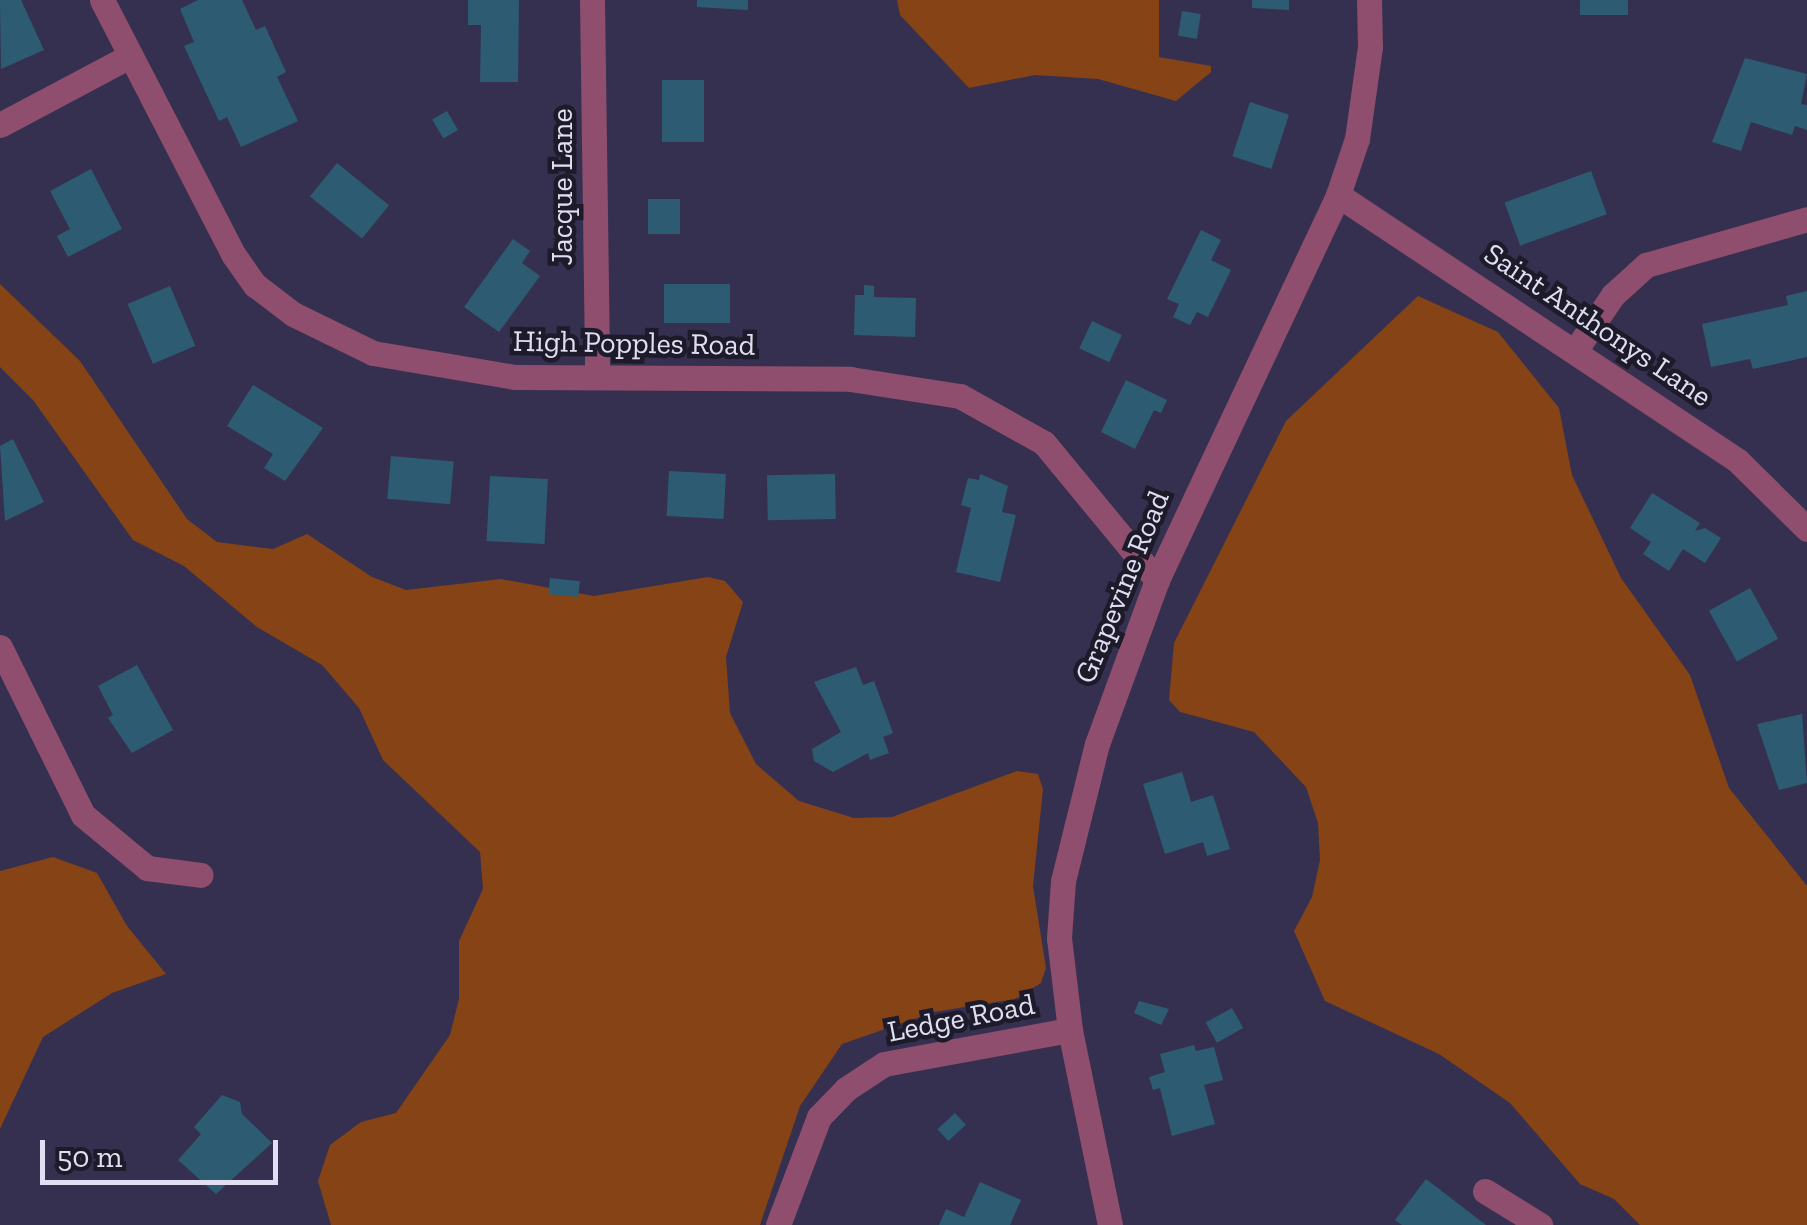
<!DOCTYPE html>
<html>
<head>
<meta charset="utf-8">
<style>
  body { margin:0 }
  #map { position:relative; width:1807px; height:1225px; overflow:hidden; background:#35304f; font-family:"Zilla Slab",serif }
  div>[style] { position:absolute }
  [style*='--x'] { left:calc(var(--x)*1px); top:calc(var(--y)*1px); width:calc(var(--w)*1px); rotate:calc(var(--a)*1deg) }
  .green>* { inset:0; background:#854316 }
  .building>* { inset:0; background:#2d5c72; transform-origin:0 0 }
  .minor>* { height:25px; margin:-12.5px; padding:0 12.5px; transform-origin:12.5px; border-radius:12.5px; background:#8f4e6d }
  span { translate:-50% -50%; white-space:nowrap; text-align:center; line-height:1.15; -webkit-text-stroke:9px #1d1b29; paint-order:stroke }
  .street-label { font-size:30px; color:#e0def2 }
  .scale { position:absolute; left:40px; top:1140px; width:238px; height:45px; box-sizing:border-box; border:5px solid #e0def2; border-top:0; padding-left:12px; font-size:30px; line-height:35px; white-space:nowrap; color:#e0def2; -webkit-text-stroke:8px #1d1b29; paint-order:stroke }
</style>
</head>
<body>
<div id="map">
  <div class="green">
    <div style="clip-path:polygon(897px 0,1159px 0,1159px 57px,1211px 66px,1211px 72px,1176px 101px,1098px 79px,1035px 75px,969px 88px,900px 15px)"></div>
    <div style="clip-path:polygon(0 284px,80px 361px,187px 519px,217px 542px,273px 549px,307px 534px,372px 577px,406px 590px,501px 579px,594px 596px,708px 577px,725px 581px,743px 602px,726px 657px,730px 713px,756px 764px,799px 801px,854px 818px,892px 817px,1017px 771px,1038px 774px,1043px 789px,1033px 886px,1046px 968px,1041px 983px,1015px 999px,934px 1012px,842px 1044px,800px 1106px,760px 1225px,331px 1225px,318px 1181px,330px 1145px,361px 1122px,396px 1113px,450px 1035px,459px 999px,459px 941px,483px 889px,480px 852px,383px 760px,359px 708px,322px 665px,257px 627px,184px 566px,133px 540px,33px 400px,0 367px)"></div>
    <div style="clip-path:polygon(1418px 296px,1498px 332px,1559px 408px,1572px 475px,1621px 578px,1690px 675px,1729px 788px,1807px 886px,1807px 1225px,1640px 1225px,1614px 1199px,1580px 1184px,1510px 1103px,1439px 1054px,1325px 1001px,1294px 931px,1312px 897px,1320px 860px,1318px 823px,1306px 787px,1254px 732px,1180px 712px,1169px 700px,1174px 643px,1286px 421px)"></div>
    <div style="clip-path:polygon(53px 857px,97px 873px,127px 926px,166px 974px,112px 993px,43px 1037px,0 1129px,0 871px)"></div>
  </div>
  <div class="building">
    <div style="clip-path:polygon(0 0,21px 0,44px 50px,1px 69px)"></div>
    <div style="clip-path:polygon(198px 0,242px 0,256px 30px,265px 26px,286px 72px,277px 77px,298px 121px,241px 147px,227px 117px,219px 121px,184px 46px,194px 42px,180px 9px)"></div>
    <div style="clip-path:polygon(468px 0,519px 0,518px 82px,480px 82px,481px 25px,468px 25px)"></div>
    <div style="clip-path:polygon(697px 0,748px 0,748px 10px,697px 7px)"></div>
    <div style="clip-path:polygon(1252px 0,1289px 0,1289px 10px,1252px 8px)"></div>
    <div style="left:1580px;top:0;width:48px;height:15px"></div>
    <div style="left:1182px;top:11px;width:19px;height:25px;rotate:9deg"></div>
    <div style="clip-path:polygon(1745px 58px,1807px 74px,1801px 104px,1807px 105px,1807px 130px,1795px 126px,1792px 135px,1751px 122px,1741px 151px,1712px 142px)"></div>
    <div style="left:662px;top:80px;width:42px;height:62px"></div>
    <div style="left:1250px;top:102px;width:41px;height:57px;rotate:18deg"></div>
    <div style="left:447px;top:111px;width:22px;height:17px;rotate:60deg"></div>
    <div style="left:337px;top:163px;width:67px;height:43px;rotate:39deg"></div>
    <div style="clip-path:polygon(91px 169px,122px 229px,68px 257px,57px 236px,70px 229px,50px 191px)"></div>
    <div style="left:1591px;top:171px;width:46px;height:92px;rotate:70deg"></div>
    <div style="left:648px;top:199px;width:32px;height:35px"></div>
    <div style="clip-path:polygon(1201px 230px,1221px 240px,1211px 260px,1231px 270px,1208px 317px,1197px 312px,1190px 325px,1173px 317px,1179px 304px,1167px 299px)"></div>
    <div style="clip-path:polygon(513px 239px,530px 251px,522px 263px,540px 276px,499px 332px,464px 307px)"></div>
    <div style="left:664px;top:284px;width:66px;height:39px"></div>
    <div style="clip-path:polygon(864px 285px,874px 286px,874px 297px,916px 298px,915px 337px,854px 335px,855px 295px,864px 295px)"></div>
    <div style="left:170px;top:286px;width:65px;height:46px;rotate:67deg"></div>
    <div style="clip-path:polygon(1807px 291px,1807px 357px,1753px 369px,1750px 359px,1711px 367px,1702px 324px,1788px 305px,1786px 296px)"></div>
    <div style="left:1092px;top:321px;width:33px;height:30px;rotate:25deg"></div>
    <div style="clip-path:polygon(1126px 380px,1167px 400px,1161px 413px,1154px 410px,1135px 449px,1101px 432px)"></div>
    <div style="clip-path:polygon(253px 385px,323px 428px,285px 481px,264px 468px,273px 454px,227px 426px)"></div>
    <div style="clip-path:polygon(13px 439px,44px 502px,5px 521px,0 446px)"></div>
    <div style="left:391px;top:456px;width:63px;height:43px;rotate:5deg"></div>
    <div style="left:669px;top:471px;width:57px;height:45px;rotate:3deg"></div>
    <div style="left:835px;top:474px;width:45px;height:68px;rotate:89deg"></div>
    <div style="clip-path:polygon(980px 474px,1008px 486px,1002px 512px,1016px 515px,1000px 582px,956px 572px,971px 508px,961px 505px,968px 478px,979px 480px)"></div>
    <div style="left:490px;top:476px;width:58px;height:65px;rotate:3deg"></div>
    <div style="clip-path:polygon(1652px 493px,1700px 523px,1695px 531px,1705px 528px,1721px 538px,1705px 563px,1683px 549px,1669px 571px,1643px 554px,1651px 542px,1630px 528px)"></div>
    <div style="left:550px;top:578px;width:30px;height:16px;rotate:6deg"></div>
    <div style="left:1750px;top:588px;width:58px;height:47px;rotate:61deg"></div>
    <div style="clip-path:polygon(137px 665px,173px 730px,132px 753px,108px 718px,113px 715px,98px 686px)"></div>
    <div style="clip-path:polygon(856px 667px,863px 685px,874px 681px,893px 733px,883px 737px,889px 753px,870px 760px,868px 753px,833px 772px,814px 761px,812px 749px,841px 732px,814px 682px)"></div>
    <div style="clip-path:polygon(1802px 714px,1807px 783px,1779px 790px,1757px 724px)"></div>
    <div style="clip-path:polygon(1182px 772px,1191px 802px,1213px 795px,1230px 849px,1207px 856px,1203px 842px,1165px 854px,1143px 784px)"></div>
    <div style="clip-path:polygon(1139px 1001px,1169px 1009px,1161px 1025px,1134px 1013px)"></div>
    <div style="left:1232px;top:1008px;width:23px;height:30px;rotate:61deg"></div>
    <div style="clip-path:polygon(1194px 1045px,1196px 1051px,1214px 1047px,1223px 1080px,1204px 1085px,1215px 1124px,1172px 1136px,1160px 1088px,1153px 1090px,1149px 1077px,1165px 1072px,1160px 1054px)"></div>
    <div style="clip-path:polygon(222px 1095px,240px 1102px,242px 1114px,272px 1143px,216px 1194px,178px 1160px,201px 1134px,194px 1127px)"></div>
    <div style="left:955px;top:1113px;width:16px;height:24px;rotate:47deg"></div>
    <div style="clip-path:polygon(1426px 1179px,1486px 1225px,1402px 1225px,1395px 1220px)"></div>
    <div style="clip-path:polygon(980px 1182px,1021px 1200px,1010px 1225px,939px 1225px,946px 1209px,964px 1217px)"></div>
  </div>
  <div class="minor">
    <div style="--x:102;--y:0;--w:286;--a:62.7"></div>
    <div style="--x:233;--y:254;--w:38;--a:55"></div>
    <div style="--x:255;--y:285;--w:48;--a:37.3"></div>
    <div style="--x:293;--y:314;--w:89;--a:26"></div>
    <div style="--x:373;--y:353;--w:144;--a:9.6"></div>
    <div style="--x:515;--y:377;--w:335;--a:0.3"></div>
    <div style="--x:850;--y:379;--w:111;--a:8.8"></div>
    <div style="--x:960;--y:396;--w:96;--a:29.2"></div>
    <div style="--x:1044;--y:443;--w:178;--a:50.5"></div>
    <div style="--x:592;--y:0;--w:373;--a:89.2"></div>
    <div style="--x:0;--y:125;--w:147;--a:-28"></div>
    <div style="--x:1338;--y:195;--w:480;--a:33.6"></div>
    <div style="--x:1738;--y:461;--w:97;--a:44.6"></div>
    <div style="--x:1577;--y:348;--w:64;--a:-55.8"></div>
    <div style="--x:1613;--y:295;--w:45;--a:-42.3"></div>
    <div style="--x:1646;--y:265;--w:167;--a:-15.9"></div>
    <div style="--x:0;--y:647;--w:187;--a:63.7"></div>
    <div style="--x:83;--y:815;--w:83;--a:39.6"></div>
    <div style="--x:147;--y:868;--w:54;--a:7.4"></div>
    <div style="--x:1485;--y:1191;--w:65;--a:31.7"></div>
    <div style="--x:778;--y:1225;--w:116;--a:-69.2"></div>
    <div style="--x:819;--y:1117;--w:39;--a:-46"></div>
    <div style="--x:846;--y:1089;--w:45;--a:-33.3"></div>
    <div style="--x:884;--y:1064;--w:189;--a:-10.4"></div>
    <div style="--x:1110;--y:1225;--w:199;--a:-101.6"></div>
    <div style="--x:1070;--y:1030;--w:93;--a:-96.8"></div>
    <div style="--x:1059;--y:938;--w:57;--a:-86"></div>
    <div style="--x:1063;--y:881;--w:141;--a:-76.1"></div>
    <div style="--x:1097;--y:744;--w:175;--a:-69.9"></div>
    <div style="--x:1157;--y:580;--w:425;--a:-64.8"></div>
    <div style="--x:1338;--y:195;--w:59;--a:-71.3"></div>
    <div style="--x:1357;--y:139;--w:93;--a:-82"></div>
    <div style="--x:1370;--y:47;--w:47;--a:-91.2"></div>
  </div>
  <div class="street-label">
    <span style="left:562px;top:187px;rotate:-90deg">Jacque Lane</span>
    <span style="left:1598px;top:325px;rotate:34deg">Saint Anthonys Lane</span>
    <span style="left:634px;top:343px;rotate:1deg">High Popples Road</span>
    <span style="left:1122px;top:587px;rotate:-68deg">Grapevine Road</span>
    <span style="left:961px;top:1018px;rotate:-11deg">Ledge Road</span>
  </div>
  <div class="scale">50 m</div>
</div>
</body>
</html>
